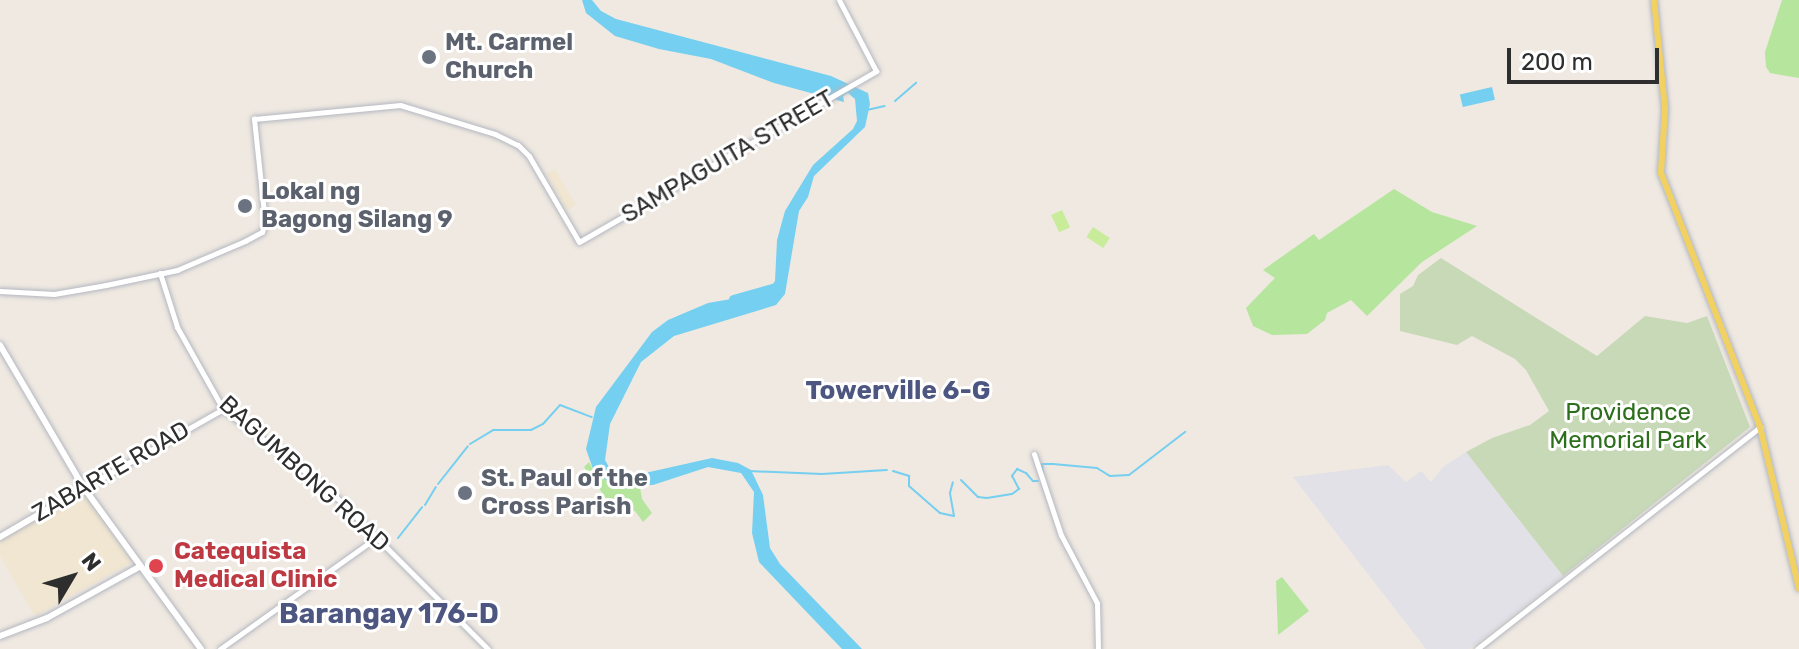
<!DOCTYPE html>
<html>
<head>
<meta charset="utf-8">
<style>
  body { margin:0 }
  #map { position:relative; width:1799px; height:649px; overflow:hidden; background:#efe9e1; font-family:Rubik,sans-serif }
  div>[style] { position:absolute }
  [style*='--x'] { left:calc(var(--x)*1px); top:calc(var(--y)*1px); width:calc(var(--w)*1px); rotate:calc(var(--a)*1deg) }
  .industrial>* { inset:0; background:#e3e1e8 }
  .education>* { inset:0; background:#f0e6d1; transform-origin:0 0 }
  .green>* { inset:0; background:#b6e59e }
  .cemetery>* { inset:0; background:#c8d9b8 }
  .pitch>* { inset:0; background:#c9ec9a; transform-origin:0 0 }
  .water>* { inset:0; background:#75cff0; transform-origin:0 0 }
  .stream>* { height:2px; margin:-1px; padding:0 1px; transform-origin:1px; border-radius:1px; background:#75cff0 }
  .river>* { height:9px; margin:-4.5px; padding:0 4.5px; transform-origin:4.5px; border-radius:4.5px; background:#75cff0 }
  .roads { filter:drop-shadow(0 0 2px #b4b7c1) drop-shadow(0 0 2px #b4b7c1) }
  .tertiary>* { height:5px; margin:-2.5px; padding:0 2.5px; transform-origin:2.5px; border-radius:2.5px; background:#fff }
  .secondary>* { height:6px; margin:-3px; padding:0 3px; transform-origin:3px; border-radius:3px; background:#fff }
  .primary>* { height:6px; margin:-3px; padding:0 3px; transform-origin:3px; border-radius:3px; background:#f2d163 }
  .dots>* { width:22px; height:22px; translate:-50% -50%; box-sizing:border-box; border:4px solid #fff; border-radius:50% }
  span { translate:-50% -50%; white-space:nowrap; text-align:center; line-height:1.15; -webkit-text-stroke:6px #fff; paint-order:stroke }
  .worship-label { font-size:24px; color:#5b616d; font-weight:700 }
  .left { translate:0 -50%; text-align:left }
  .street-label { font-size:24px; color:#2e2e2e }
  .park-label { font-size:24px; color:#2c6e1b }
  .health-label { font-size:24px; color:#be3a42; font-weight:700 }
  .neighbourhood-label { font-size:26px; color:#4d5680; font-weight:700 }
  .quarter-label { font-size:28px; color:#4d5680; font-weight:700 }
  .north { position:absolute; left:32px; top:537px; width:80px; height:80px; -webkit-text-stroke:6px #fff; paint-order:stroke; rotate:52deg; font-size:22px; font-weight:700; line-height:32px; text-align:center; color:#2e2e2e }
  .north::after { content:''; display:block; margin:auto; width:28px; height:36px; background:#2e2e2e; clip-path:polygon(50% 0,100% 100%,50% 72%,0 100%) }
  .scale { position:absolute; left:1507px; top:48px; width:152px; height:36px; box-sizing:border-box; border:4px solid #2e2e2e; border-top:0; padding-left:10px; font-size:24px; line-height:28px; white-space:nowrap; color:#2e2e2e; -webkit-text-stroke:6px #fff; paint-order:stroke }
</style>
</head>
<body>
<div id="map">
  <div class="industrial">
    <div style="clip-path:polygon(1466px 452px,1563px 576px,1469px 649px,1426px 649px,1293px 477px,1388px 465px,1406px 482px,1421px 471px,1431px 482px,1443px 467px)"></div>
  </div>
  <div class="education">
    <div style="left:555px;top:169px;width:42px;height:10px;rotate:60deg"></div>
    <div style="clip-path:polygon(84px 492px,132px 562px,35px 616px,0 556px,0 541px)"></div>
  </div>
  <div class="green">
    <div style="clip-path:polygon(1782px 0,1799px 0,1799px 78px,1770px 73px,1766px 67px,1765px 52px)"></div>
    <div style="clip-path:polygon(1394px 189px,1432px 212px,1477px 226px,1422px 262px,1367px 316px,1351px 300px,1327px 313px,1325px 320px,1307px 334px,1272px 335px,1253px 326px,1246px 308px,1275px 278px,1263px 270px,1314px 234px,1319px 240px)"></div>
    <div style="clip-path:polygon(589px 462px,593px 469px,618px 484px,640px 487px,642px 499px,652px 513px,643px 522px,635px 511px,619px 514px,614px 510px,584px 467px)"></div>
    <div style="clip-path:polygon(1282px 577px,1309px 611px,1278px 635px,1276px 581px)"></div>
  </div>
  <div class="cemetery">
    <div style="clip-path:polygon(1441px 258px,1597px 356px,1645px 316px,1687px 323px,1707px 316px,1750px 427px,1563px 576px,1466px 452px,1492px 438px,1530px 425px,1549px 411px,1526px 370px,1515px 359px,1472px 336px,1457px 345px,1400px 331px,1400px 294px,1413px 286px,1418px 275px)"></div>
  </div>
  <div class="pitch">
    <div style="left:1062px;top:210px;width:19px;height:12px;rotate:65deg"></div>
    <div style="left:1093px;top:227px;width:20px;height:12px;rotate:33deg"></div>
  </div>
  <div class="water">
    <div style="clip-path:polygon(582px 0,592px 0,601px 11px,616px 19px,831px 76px,868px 93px,870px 104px,865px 127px,814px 176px,808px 197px,799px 211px,785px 294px,776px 305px,674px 336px,641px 362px,610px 424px,605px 460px,609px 467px,627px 477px,712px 458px,738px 463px,751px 470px,763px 495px,770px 548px,780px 564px,862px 649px,842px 649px,759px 562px,752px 533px,754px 492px,741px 473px,708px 467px,653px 485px,618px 484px,607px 481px,593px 469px,586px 449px,596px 407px,652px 332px,668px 320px,708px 303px,760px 294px,770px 288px,775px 281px,777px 240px,785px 211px,813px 165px,853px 129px,857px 121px,855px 99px,848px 93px,843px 96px,844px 102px,774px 83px,711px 59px,659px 49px,615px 36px,586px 13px)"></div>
    <div style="left:1492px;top:87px;width:13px;height:33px;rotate:77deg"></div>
  </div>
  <div class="stream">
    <div style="--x:895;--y:101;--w:28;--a:-41"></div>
    <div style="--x:867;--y:110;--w:18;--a:-13"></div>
    <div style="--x:470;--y:444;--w:27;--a:-31"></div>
    <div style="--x:493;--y:430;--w:38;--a:0"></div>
    <div style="--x:531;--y:430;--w:13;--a:-27"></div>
    <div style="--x:543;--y:424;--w:25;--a:-48"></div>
    <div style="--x:560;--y:405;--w:34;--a:21"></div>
    <div style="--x:749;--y:471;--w:73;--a:2.4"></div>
    <div style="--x:822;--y:474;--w:65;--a:-3.5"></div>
    <div style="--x:893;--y:471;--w:17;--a:17"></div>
    <div style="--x:909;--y:476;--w:10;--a:90"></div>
    <div style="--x:909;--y:486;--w:41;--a:41.1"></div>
    <div style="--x:940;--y:513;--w:14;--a:12"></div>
    <div style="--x:954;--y:516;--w:23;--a:-100"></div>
    <div style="--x:950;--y:493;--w:11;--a:-75"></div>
    <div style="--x:1043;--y:475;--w:11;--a:-95"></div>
    <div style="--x:1042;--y:464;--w:11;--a:0"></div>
    <div style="--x:1053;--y:464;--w:44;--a:5.2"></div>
    <div style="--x:1097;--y:468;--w:15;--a:32"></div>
    <div style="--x:1110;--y:476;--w:19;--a:-3"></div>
    <div style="--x:1129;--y:475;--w:71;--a:-37.5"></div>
    <div style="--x:961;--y:480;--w:24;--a:45"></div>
    <div style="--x:978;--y:497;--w:9;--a:6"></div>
    <div style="--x:987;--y:498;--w:25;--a:-9"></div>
    <div style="--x:1012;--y:494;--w:9;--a:-36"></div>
    <div style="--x:1019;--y:489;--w:15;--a:-118"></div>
    <div style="--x:1012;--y:476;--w:9;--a:-54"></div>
    <div style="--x:1017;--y:469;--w:10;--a:24"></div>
    <div style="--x:1026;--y:473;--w:11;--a:49"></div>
    <div style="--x:1033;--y:481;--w:5;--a:0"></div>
    <div style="--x:438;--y:484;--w:48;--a:-51.7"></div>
    <div style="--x:425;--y:505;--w:21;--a:-59"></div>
    <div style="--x:398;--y:538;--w:39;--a:-52"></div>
  </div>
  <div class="river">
    <div style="--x:733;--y:299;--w:45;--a:-15.6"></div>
  </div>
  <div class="roads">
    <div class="tertiary">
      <div style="--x:160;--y:273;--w:57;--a:72.5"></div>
      <div style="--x:177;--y:327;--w:94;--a:60.7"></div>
      <div style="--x:223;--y:409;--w:131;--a:37.2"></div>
      <div style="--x:327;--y:488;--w:228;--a:45"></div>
      <div style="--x:0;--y:291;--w:54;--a:3.2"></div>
      <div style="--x:54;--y:294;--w:53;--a:-9.8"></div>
      <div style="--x:106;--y:285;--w:73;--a:-11.9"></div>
      <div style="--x:177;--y:270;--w:74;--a:-23.1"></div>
      <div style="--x:245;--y:241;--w:19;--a:-28"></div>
      <div style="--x:262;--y:232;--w:10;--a:-73"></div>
      <div style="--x:265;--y:222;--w:104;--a:-96.1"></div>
      <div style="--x:254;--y:119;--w:147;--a:-5.5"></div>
      <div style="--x:400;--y:105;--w:99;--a:17"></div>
      <div style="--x:495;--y:134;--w:25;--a:26"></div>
      <div style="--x:518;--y:145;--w:16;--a:45"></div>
      <div style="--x:529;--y:156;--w:99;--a:59.8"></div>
      <div style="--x:579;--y:242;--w:343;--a:-29.9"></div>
      <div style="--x:876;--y:71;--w:80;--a:-117.5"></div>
      <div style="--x:1034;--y:454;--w:85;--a:71.6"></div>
      <div style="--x:1061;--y:535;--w:77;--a:62.1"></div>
      <div style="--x:1097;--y:603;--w:46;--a:88.8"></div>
      <div style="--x:84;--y:488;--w:160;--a:-29.6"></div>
      <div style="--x:220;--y:649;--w:193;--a:-35.5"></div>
      <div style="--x:1477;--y:649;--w:360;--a:-38.1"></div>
    </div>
    <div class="secondary">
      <div style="--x:0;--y:345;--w:166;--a:59.6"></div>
      <div style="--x:84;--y:488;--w:199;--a:54"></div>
      <div style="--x:0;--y:537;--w:97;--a:-30.3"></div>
      <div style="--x:0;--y:636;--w:50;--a:-21"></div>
      <div style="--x:47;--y:618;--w:107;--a:-29"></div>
    </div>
    <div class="primary">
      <div style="--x:1654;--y:0;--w:110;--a:84.2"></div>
      <div style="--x:1665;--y:109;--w:64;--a:93.6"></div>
      <div style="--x:1661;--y:173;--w:273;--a:68.7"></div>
      <div style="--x:1760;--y:427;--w:166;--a:76.4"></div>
    </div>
  </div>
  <div class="dots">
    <div style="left:429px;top:57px;background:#6b7280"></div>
    <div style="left:245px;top:206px;background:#6b7280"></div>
    <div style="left:465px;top:493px;background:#6b7280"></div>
    <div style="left:156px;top:566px;background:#e0444e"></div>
  </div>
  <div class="worship-label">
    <span class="left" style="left:445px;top:57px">Mt. Carmel<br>Church</span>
    <span class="left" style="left:261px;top:206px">Lokal ng<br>Bagong Silang 9</span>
    <span class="left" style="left:481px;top:493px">St. Paul of the<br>Cross Parish</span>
  </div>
  <div class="street-label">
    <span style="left:728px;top:157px;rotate:-30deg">SAMPAGUITA STREET</span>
    <span style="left:111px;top:472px;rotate:-30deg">ZABARTE ROAD</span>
    <span style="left:304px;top:474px;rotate:42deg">BAGUMBONG ROAD</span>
  </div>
  <div class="park-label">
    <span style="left:1628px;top:427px">Providence<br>Memorial Park</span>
  </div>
  <div class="health-label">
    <span class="left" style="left:174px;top:566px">Catequista<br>Medical Clinic</span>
  </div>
  <div class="neighbourhood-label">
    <span style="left:898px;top:391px">Towerville 6-G</span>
  </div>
  <div class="quarter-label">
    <span style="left:389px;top:614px">Barangay 176-D</span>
  </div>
  <div class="north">N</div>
  <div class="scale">200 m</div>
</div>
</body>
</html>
